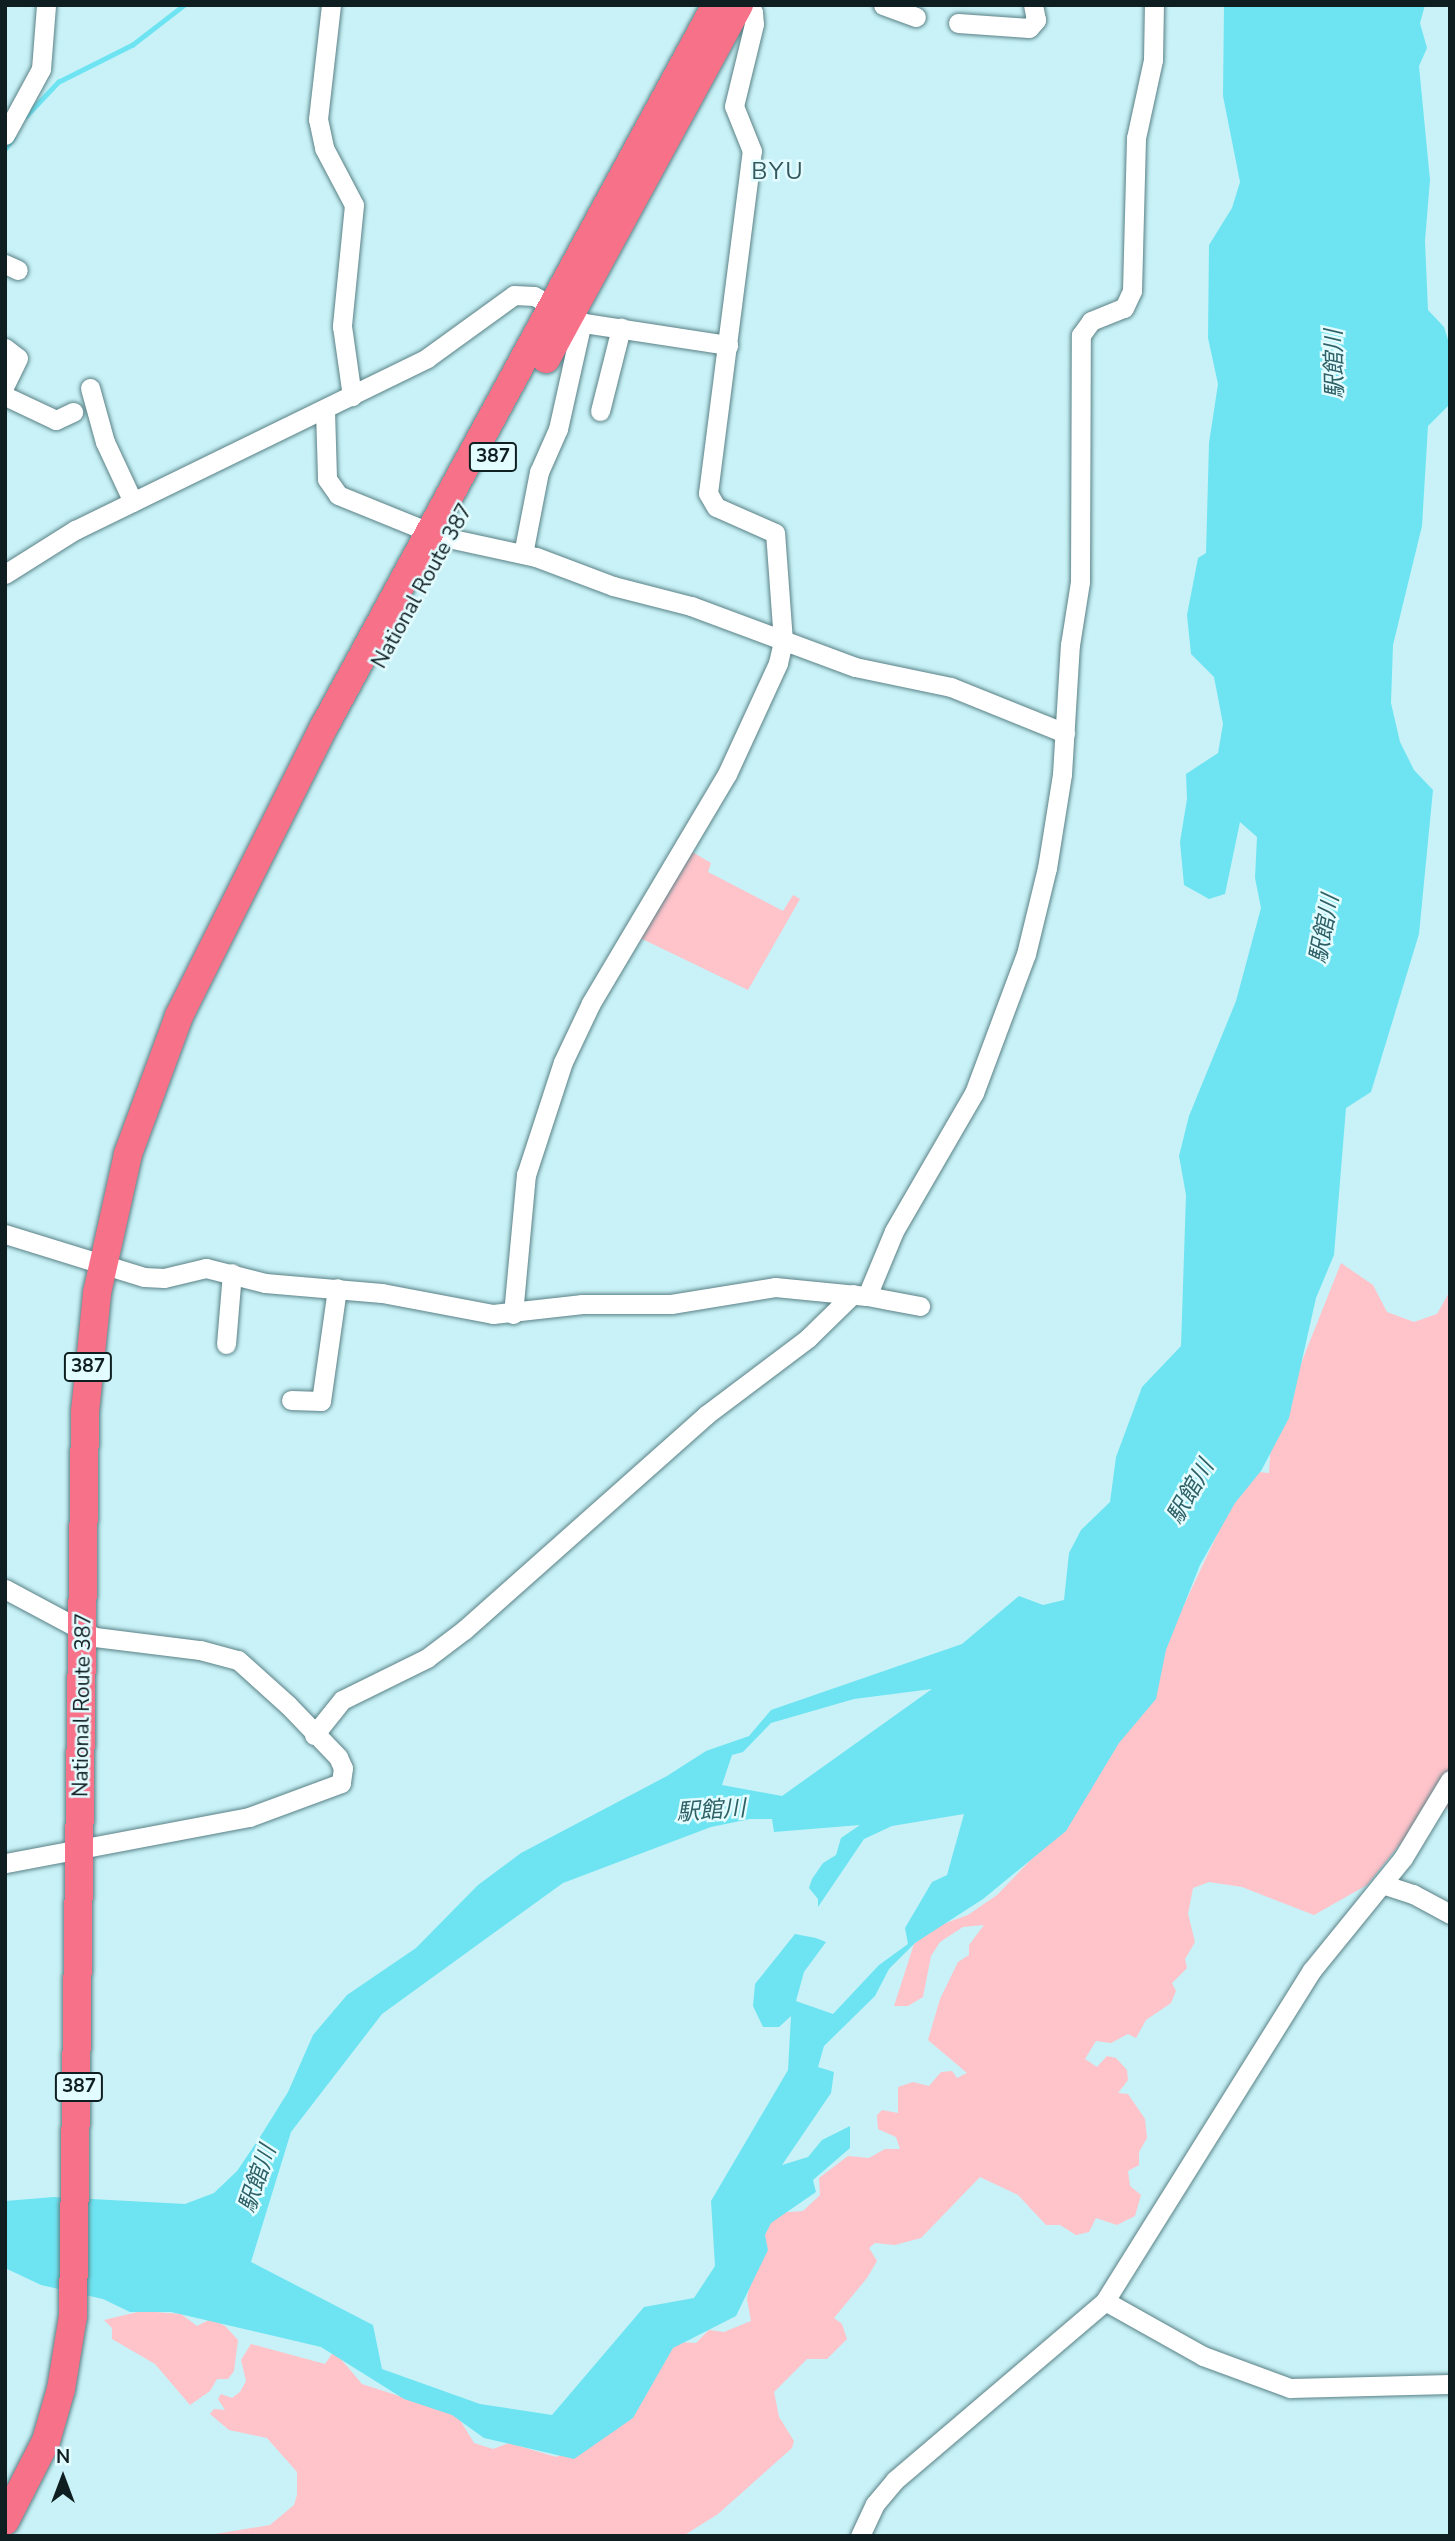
<!DOCTYPE html>
<html>
<head>
<meta charset="utf-8">
<style>
  body { margin:0 }
  #map { position:relative; width:1455px; height:2541px; overflow:hidden; background:#c8f2f7; font-family:"Nunito Sans","Noto Sans JP",sans-serif }
  div>[style] { position:absolute }
  [style*='--x'] { left:calc(var(--x)*1px); top:calc(var(--y)*1px); width:calc(var(--w)*1px); rotate:calc(var(--a)*1deg) }
  .green>* { inset:0; background:#ffc3ca }
  .water>* { inset:0; background:#6ee4f2 }
  .stream>* { height:4.5px; margin:-2.25px; padding:0 2.25px; transform-origin:2.25px; border-radius:2.25px; background:#6ee4f2 }
  .roads { filter:drop-shadow(0 0 2px #5a8186) drop-shadow(0 0 2px #5a8186) }
  .minor>* { height:19px; margin:-9.5px; padding:0 9.5px; transform-origin:9.5px; border-radius:9.5px; background:#fff }
  .highway>* { height:28px; margin:-14px; padding:0 14px; transform-origin:14px; border-radius:14px; background:#f77289 }
  span { translate:-50% -50%; white-space:nowrap; text-align:center; line-height:1.15; -webkit-text-stroke:5px #e3fcff; paint-order:stroke }
  .shield-label span { padding:2px 5px; background:#e3fcff; border:2px solid; border-radius:5px; -webkit-text-stroke-width:0 }
  .shield-label { font-size:19px; color:#0f1f21; font-weight:700 }
  .street-label { font-size:21px; color:#0f1f21 }
  .water-label { font-size:23px; color:#2e6066; font-style:italic }
  .quarter-label { font-size:24px; color:#33595e; letter-spacing:2px }
  .frame { position:absolute; inset:0; border:7px solid #0f1f21; pointer-events:none }
  .north { position:absolute; left:28px; top:2443px; width:70px; height:70px; -webkit-text-stroke:5px #e3fcff; paint-order:stroke; rotate:0deg; font-size:19px; font-weight:700; line-height:28px; text-align:center; color:#0f1f21 }
  .north::after { content:''; display:block; margin:auto; width:24px; height:32px; background:#0f1f21; clip-path:polygon(50% 0,100% 100%,50% 72%,0 100%) }
</style>
</head>
<body>
<div id="map">
  <div class="green">
    <div style="clip-path:polygon(687px 849px,711px 863px,708px 872px,783px 911px,793px 895px,800px 899px,748px 990px,636px 936px)"></div>
    <div style="clip-path:polygon(1341px 1263px,1373px 1285px,1387px 1312px,1414px 1322px,1437px 1314px,1450px 1291px,1450px 1810px,1434px 1802px,1367px 1885px,1314px 1915px,1242px 1887px,1209px 1882px,1193px 1888px,1188px 1914px,1195px 1942px,1185px 1959px,1187px 1968px,1172px 1983px,1176px 1991px,1171px 2003px,1146px 2020px,1136px 2038px,1128px 2034px,1111px 2043px,1096px 2041px,1085px 2059px,1097px 2067px,1107px 2056px,1116px 2058px,1127px 2070px,1128px 2080px,1118px 2093px,1128px 2094px,1145px 2119px,1147px 2138px,1139px 2152px,1139px 2165px,1128px 2171px,1130px 2186px,1141px 2195px,1135px 2216px,1117px 2225px,1096px 2218px,1089px 2232px,1076px 2235px,1060px 2225px,1046px 2225px,1018px 2195px,980px 2177px,921px 2238px,895px 2245px,875px 2243px,869px 2248px,877px 2261px,867px 2278px,834px 2318px,842px 2324px,847px 2339px,827px 2359px,807px 2359px,774px 2392px,779px 2417px,794px 2441px,792px 2448px,718px 2514px,683px 2536px,203px 2536px,270px 2525px,294px 2505px,297px 2495px,297px 2472px,267px 2438px,229px 2430px,210px 2414px,214px 2409px,225px 2410px,218px 2399px,221px 2394px,232px 2398px,240px 2392px,246px 2381px,241px 2360px,251px 2344px,325px 2364px,334px 2351px,362px 2384px,457px 2415px,474px 2443px,493px 2449px,509px 2443px,556px 2457px,582px 2446px,675px 2342px,696px 2343px,709px 2330px,724px 2332px,751px 2321px,747px 2299px,757px 2245px,776px 2213px,803px 2211px,820px 2195px,819px 2178px,848px 2156px,869px 2158px,885px 2149px,900px 2149px,896px 2137px,878px 2129px,877px 2115px,882px 2110px,898px 2113px,898px 2087px,913px 2082px,929px 2086px,941px 2072px,952px 2071px,957px 2078px,967px 2073px,928px 2040px,940px 1999px,958px 1962px,969px 1955px,969px 1945px,984px 1925px,963px 1927px,940px 1942px,931px 1956px,923px 1997px,908px 2006px,894px 2006px,914px 1944px,935px 1927px,968px 1915px,997px 1895px,1045px 1845px,1163px 1633px,1183px 1607px,1247px 1471px,1269px 1473px,1271px 1439px)"></div>
    <div style="clip-path:polygon(142px 2311px,181px 2314px,197px 2326px,211px 2319px,225px 2326px,238px 2340px,234px 2371px,228px 2379px,217px 2379px,210px 2391px,190px 2405px,155px 2364px,112px 2339px,112px 2328px,104px 2320px)"></div>
  </div>
  <div class="water">
    <div style="clip-path:polygon(evenodd,1224px 5px,1425px 5px,1420px 23px,1427px 48px,1419px 66px,1430px 180px,1425px 241px,1428px 310px,1444px 327px,1450px 346px,1450px 404px,1428px 426px,1422px 526px,1393px 645px,1391px 703px,1400px 742px,1414px 770px,1433px 790px,1419px 934px,1371px 1092px,1346px 1108px,1334px 1255px,1316px 1298px,1289px 1418px,1261px 1471px,1235px 1503px,1200px 1565px,1166px 1650px,1156px 1699px,1119px 1743px,1066px 1831px,983px 1899px,915px 1943px,889px 1969px,875px 1996px,824px 2046px,818px 2067px,834px 2072px,831px 2093px,782px 2165px,808px 2157px,822px 2140px,850px 2126px,850px 2148px,813px 2180px,816px 2192px,771px 2223px,765px 2235px,768px 2250px,736px 2316px,673px 2348px,633px 2418px,574px 2459px,484px 2438px,452px 2415px,404px 2399px,321px 2347px,171px 2312px,130px 2312px,103px 2299px,41px 2285px,5px 2268px,5px 2201px,54px 2197px,185px 2204px,214px 2193px,237px 2171px,260px 2137px,288px 2092px,313px 2035px,347px 1995px,416px 1948px,478px 1885px,521px 1853px,667px 1776px,706px 1751px,749px 1736px,771px 1710px,962px 1644px,1019px 1596px,1043px 1605px,1064px 1600px,1069px 1553px,1081px 1530px,1110px 1502px,1116px 1457px,1142px 1387px,1181px 1346px,1186px 1195px,1179px 1156px,1189px 1116px,1236px 1001px,1261px 908px,1255px 878px,1257px 837px,1240px 822px,1225px 894px,1209px 899px,1184px 885px,1180px 842px,1187px 799px,1186px 774px,1218px 753px,1223px 724px,1214px 677px,1191px 654px,1187px 615px,1198px 558px,1206px 553px,1209px 443px,1218px 384px,1208px 338px,1209px 245px,1232px 208px,1240px 182px,1223px 96px,1224px 5px,932px 1689px,782px 1796px,722px 1785px,732px 1755px,743px 1752px,771px 1723px,854px 1699px,932px 1689px,1224px 5px,964px 1814px,947px 1875px,932px 1882px,905px 1928px,908px 1944px,879px 1965px,833px 2014px,796px 2001px,804px 1972px,826px 1942px,816px 1938px,795px 1934px,755px 1984px,753px 2006px,763px 2027px,779px 2027px,791px 2016px,788px 2070px,711px 2201px,715px 2266px,694px 2298px,644px 2307px,552px 2415px,480px 2404px,382px 2369px,373px 2325px,251px 2262px,291px 2132px,382px 2014px,563px 1883px,711px 1827px,750px 1819px,772px 1819px,774px 1832px,860px 1825px,841px 1838px,836px 1855px,823px 1863px,812px 1879px,809px 1888px,818px 1899px,818px 1907px,864px 1839px,892px 1826px,964px 1814px)"></div>
  </div>
  <div class="stream">
    <div style="--x:26;--y:116;--w:47;--a:-46.7"></div>
    <div style="--x:58;--y:82;--w:83;--a:-26.6"></div>
    <div style="--x:132;--y:45;--w:66;--a:-37.6"></div>
    <div style="--x:5;--y:149;--w:14;--a:-54"></div>
  </div>
  <div class="roads">
    <div class="minor">
      <div style="--x:331;--y:5;--w:115;--a:96.5"></div>
      <div style="--x:318;--y:119;--w:30;--a:78"></div>
      <div style="--x:324;--y:148;--w:64;--a:62.2"></div>
      <div style="--x:354;--y:205;--w:122;--a:95.7"></div>
      <div style="--x:342;--y:326;--w:71;--a:81.9"></div>
      <div style="--x:883;--y:5;--w:35;--a:20"></div>
      <div style="--x:958;--y:23;--w:71;--a:4"></div>
      <div style="--x:1029;--y:28;--w:11;--a:-49"></div>
      <div style="--x:1036;--y:20;--w:15;--a:-101"></div>
      <div style="--x:5;--y:135;--w:75;--a:-61.4"></div>
      <div style="--x:41;--y:69;--w:64;--a:-85.5"></div>
      <div style="--x:5;--y:264;--w:14;--a:25"></div>
      <div style="--x:5;--y:348;--w:16;--a:38"></div>
      <div style="--x:18;--y:358;--w:30;--a:116"></div>
      <div style="--x:90;--y:388;--w:56;--a:74.5"></div>
      <div style="--x:105;--y:442;--w:66;--a:65"></div>
      <div style="--x:5;--y:396;--w:56;--a:25.2"></div>
      <div style="--x:56;--y:420;--w:19;--a:-25"></div>
      <div style="--x:325;--y:410;--w:69;--a:88.3"></div>
      <div style="--x:327;--y:479;--w:19;--a:55"></div>
      <div style="--x:338;--y:495;--w:109;--a:22.1"></div>
      <div style="--x:439;--y:536;--w:99;--a:12.2"></div>
      <div style="--x:536;--y:557;--w:82;--a:20.6"></div>
      <div style="--x:613;--y:586;--w:81;--a:14.4"></div>
      <div style="--x:691;--y:606;--w:175;--a:20.4"></div>
      <div style="--x:855;--y:667;--w:98;--a:11.8"></div>
      <div style="--x:951;--y:687;--w:123;--a:22"></div>
      <div style="--x:600;--y:411;--w:86;--a:-75.8"></div>
      <div style="--x:523;--y:554;--w:84;--a:-79"></div>
      <div style="--x:539;--y:472;--w:47;--a:-66.2"></div>
      <div style="--x:558;--y:429;--w:110;--a:-77.4"></div>
      <div style="--x:5;--y:574;--w:83;--a:-32.2"></div>
      <div style="--x:75;--y:530;--w:392;--a:-26"></div>
      <div style="--x:427;--y:358;--w:107;--a:-35.9"></div>
      <div style="--x:514;--y:295;--w:20;--a:3"></div>
      <div style="--x:534;--y:296;--w:57;--a:28.4"></div>
      <div style="--x:584;--y:323;--w:146;--a:8.7"></div>
      <div style="--x:5;--y:1234;--w:145;--a:17.2"></div>
      <div style="--x:144;--y:1277;--w:20;--a:3"></div>
      <div style="--x:164;--y:1278;--w:43;--a:-13.4"></div>
      <div style="--x:206;--y:1268;--w:61;--a:14.3"></div>
      <div style="--x:265;--y:1283;--w:117;--a:4.9"></div>
      <div style="--x:382;--y:1293;--w:113;--a:10.7"></div>
      <div style="--x:493;--y:1314;--w:90;--a:-6.4"></div>
      <div style="--x:582;--y:1304;--w:89;--a:0"></div>
      <div style="--x:671;--y:1304;--w:105;--a:-9.3"></div>
      <div style="--x:775;--y:1287;--w:92;--a:5.6"></div>
      <div style="--x:867;--y:1296;--w:54;--a:10.7"></div>
      <div style="--x:867;--y:1296;--w:70;--a:-67.4"></div>
      <div style="--x:894;--y:1231;--w:160;--a:-59.9"></div>
      <div style="--x:974;--y:1093;--w:148;--a:-69.5"></div>
      <div style="--x:1026;--y:954;--w:89;--a:-76.3"></div>
      <div style="--x:1047;--y:868;--w:95;--a:-80.9"></div>
      <div style="--x:1062;--y:774;--w:129;--a:-86.5"></div>
      <div style="--x:1070;--y:645;--w:64;--a:-81"></div>
      <div style="--x:1080;--y:582;--w:247;--a:-89.8"></div>
      <div style="--x:1081;--y:335;--w:17;--a:-54"></div>
      <div style="--x:1091;--y:321;--w:35;--a:-22"></div>
      <div style="--x:1124;--y:308;--w:19;--a:-65"></div>
      <div style="--x:1132;--y:291;--w:153;--a:-88.5"></div>
      <div style="--x:1136;--y:138;--w:80;--a:-77.7"></div>
      <div style="--x:1153;--y:60;--w:55;--a:-89"></div>
      <div style="--x:513;--y:1314;--w:140;--a:-84.7"></div>
      <div style="--x:526;--y:1175;--w:119;--a:-71.9"></div>
      <div style="--x:563;--y:1062;--w:65;--a:-64.6"></div>
      <div style="--x:591;--y:1003;--w:266;--a:-59.3"></div>
      <div style="--x:727;--y:774;--w:122;--a:-65.3"></div>
      <div style="--x:778;--y:663;--w:23;--a:-77"></div>
      <div style="--x:783;--y:641;--w:108;--a:-94.2"></div>
      <div style="--x:775;--y:533;--w:64;--a:-156.2"></div>
      <div style="--x:716;--y:507;--w:16;--a:-120"></div>
      <div style="--x:708;--y:493;--w:345;--a:-82.7"></div>
      <div style="--x:752;--y:151;--w:48;--a:-111.8"></div>
      <div style="--x:734;--y:106;--w:84;--a:-76.3"></div>
      <div style="--x:754;--y:24;--w:12;--a:-95"></div>
      <div style="--x:753;--y:12;--w:12;--a:-145"></div>
      <div style="--x:226;--y:1344;--w:71;--a:-85.2"></div>
      <div style="--x:291;--y:1400;--w:30;--a:2"></div>
      <div style="--x:321;--y:1401;--w:114;--a:-81.9"></div>
      <div style="--x:5;--y:1589;--w:102;--a:28.1"></div>
      <div style="--x:95;--y:1637;--w:106;--a:7.1"></div>
      <div style="--x:200;--y:1650;--w:39;--a:15"></div>
      <div style="--x:238;--y:1660;--w:67;--a:42"></div>
      <div style="--x:288;--y:1705;--w:72;--a:46.1"></div>
      <div style="--x:338;--y:1757;--w:12;--a:66"></div>
      <div style="--x:343;--y:1768;--w:15;--a:98"></div>
      <div style="--x:341;--y:1783;--w:98;--a:159.7"></div>
      <div style="--x:249;--y:1817;--w:248;--a:169.3"></div>
      <div style="--x:314;--y:1735;--w:45;--a:-51.3"></div>
      <div style="--x:342;--y:1700;--w:95;--a:-26.3"></div>
      <div style="--x:427;--y:1658;--w:46;--a:-37.1"></div>
      <div style="--x:464;--y:1630;--w:324;--a:-41.6"></div>
      <div style="--x:706;--y:1415;--w:128;--a:-37"></div>
      <div style="--x:808;--y:1338;--w:63;--a:-44.4"></div>
      <div style="--x:1382;--y:1884;--w:33;--a:18"></div>
      <div style="--x:1413;--y:1894;--w:42;--a:28.4"></div>
      <div style="--x:1105;--y:2301;--w:112;--a:29.3"></div>
      <div style="--x:1203;--y:2356;--w:93;--a:20.2"></div>
      <div style="--x:1290;--y:2388;--w:160;--a:-1.4"></div>
      <div style="--x:860;--y:2536;--w:35;--a:-65"></div>
      <div style="--x:875;--y:2504;--w:31;--a:-50"></div>
      <div style="--x:895;--y:2480;--w:276;--a:-40.4"></div>
      <div style="--x:1105;--y:2301;--w:390;--a:-58"></div>
      <div style="--x:1312;--y:1970;--w:144;--a:-50.9"></div>
      <div style="--x:1403;--y:1858;--w:91;--a:-58.9"></div>
    </div>
    <div class="highway">
      <div style="--x:546;--y:359;--w:403;--a:-61.4"></div>
      <div style="--x:5;--y:2521;--w:90;--a:-62.9"></div>
      <div style="--x:46;--y:2441;--w:54;--a:-73.9"></div>
      <div style="--x:61;--y:2389;--w:74;--a:-80.7"></div>
      <div style="--x:73;--y:2316;--w:904;--a:-89.24"></div>
      <div style="--x:85;--y:1412;--w:120;--a:-84.2"></div>
      <div style="--x:97;--y:1293;--w:142;--a:-77.4"></div>
      <div style="--x:128;--y:1154;--w:147;--a:-69.7"></div>
      <div style="--x:179;--y:1016;--w:326;--a:-63.4"></div>
      <div style="--x:325;--y:725;--w:819;--a:-61.5"></div>
    </div>
  </div>
  <div class="shield-label">
    <span style="left:493px;top:457px">387</span>
    <span style="left:88px;top:1367px">387</span>
    <span style="left:79px;top:2087px">387</span>
  </div>
  <div class="street-label">
    <span style="left:422px;top:586px;rotate:-61deg">National Route 387</span>
    <span style="left:82px;top:1705px;rotate:-89deg">National Route 387</span>
  </div>
  <div class="water-label">
    <span style="left:1335px;top:364px;rotate:-91deg">駅館川</span>
    <span style="left:1325px;top:929px;rotate:-79deg">駅館川</span>
    <span style="left:1191px;top:1492px;rotate:-60deg">駅館川</span>
    <span style="left:711px;top:1811px;rotate:-4deg">駅館川</span>
    <span style="left:258px;top:2179px;rotate:-71deg">駅館川</span>
  </div>
  <div class="quarter-label">
    <span style="left:778px;top:172px">BYU</span>
  </div>
  <div class="frame"></div>
  <div class="north">N</div>
</div>
</body>
</html>
